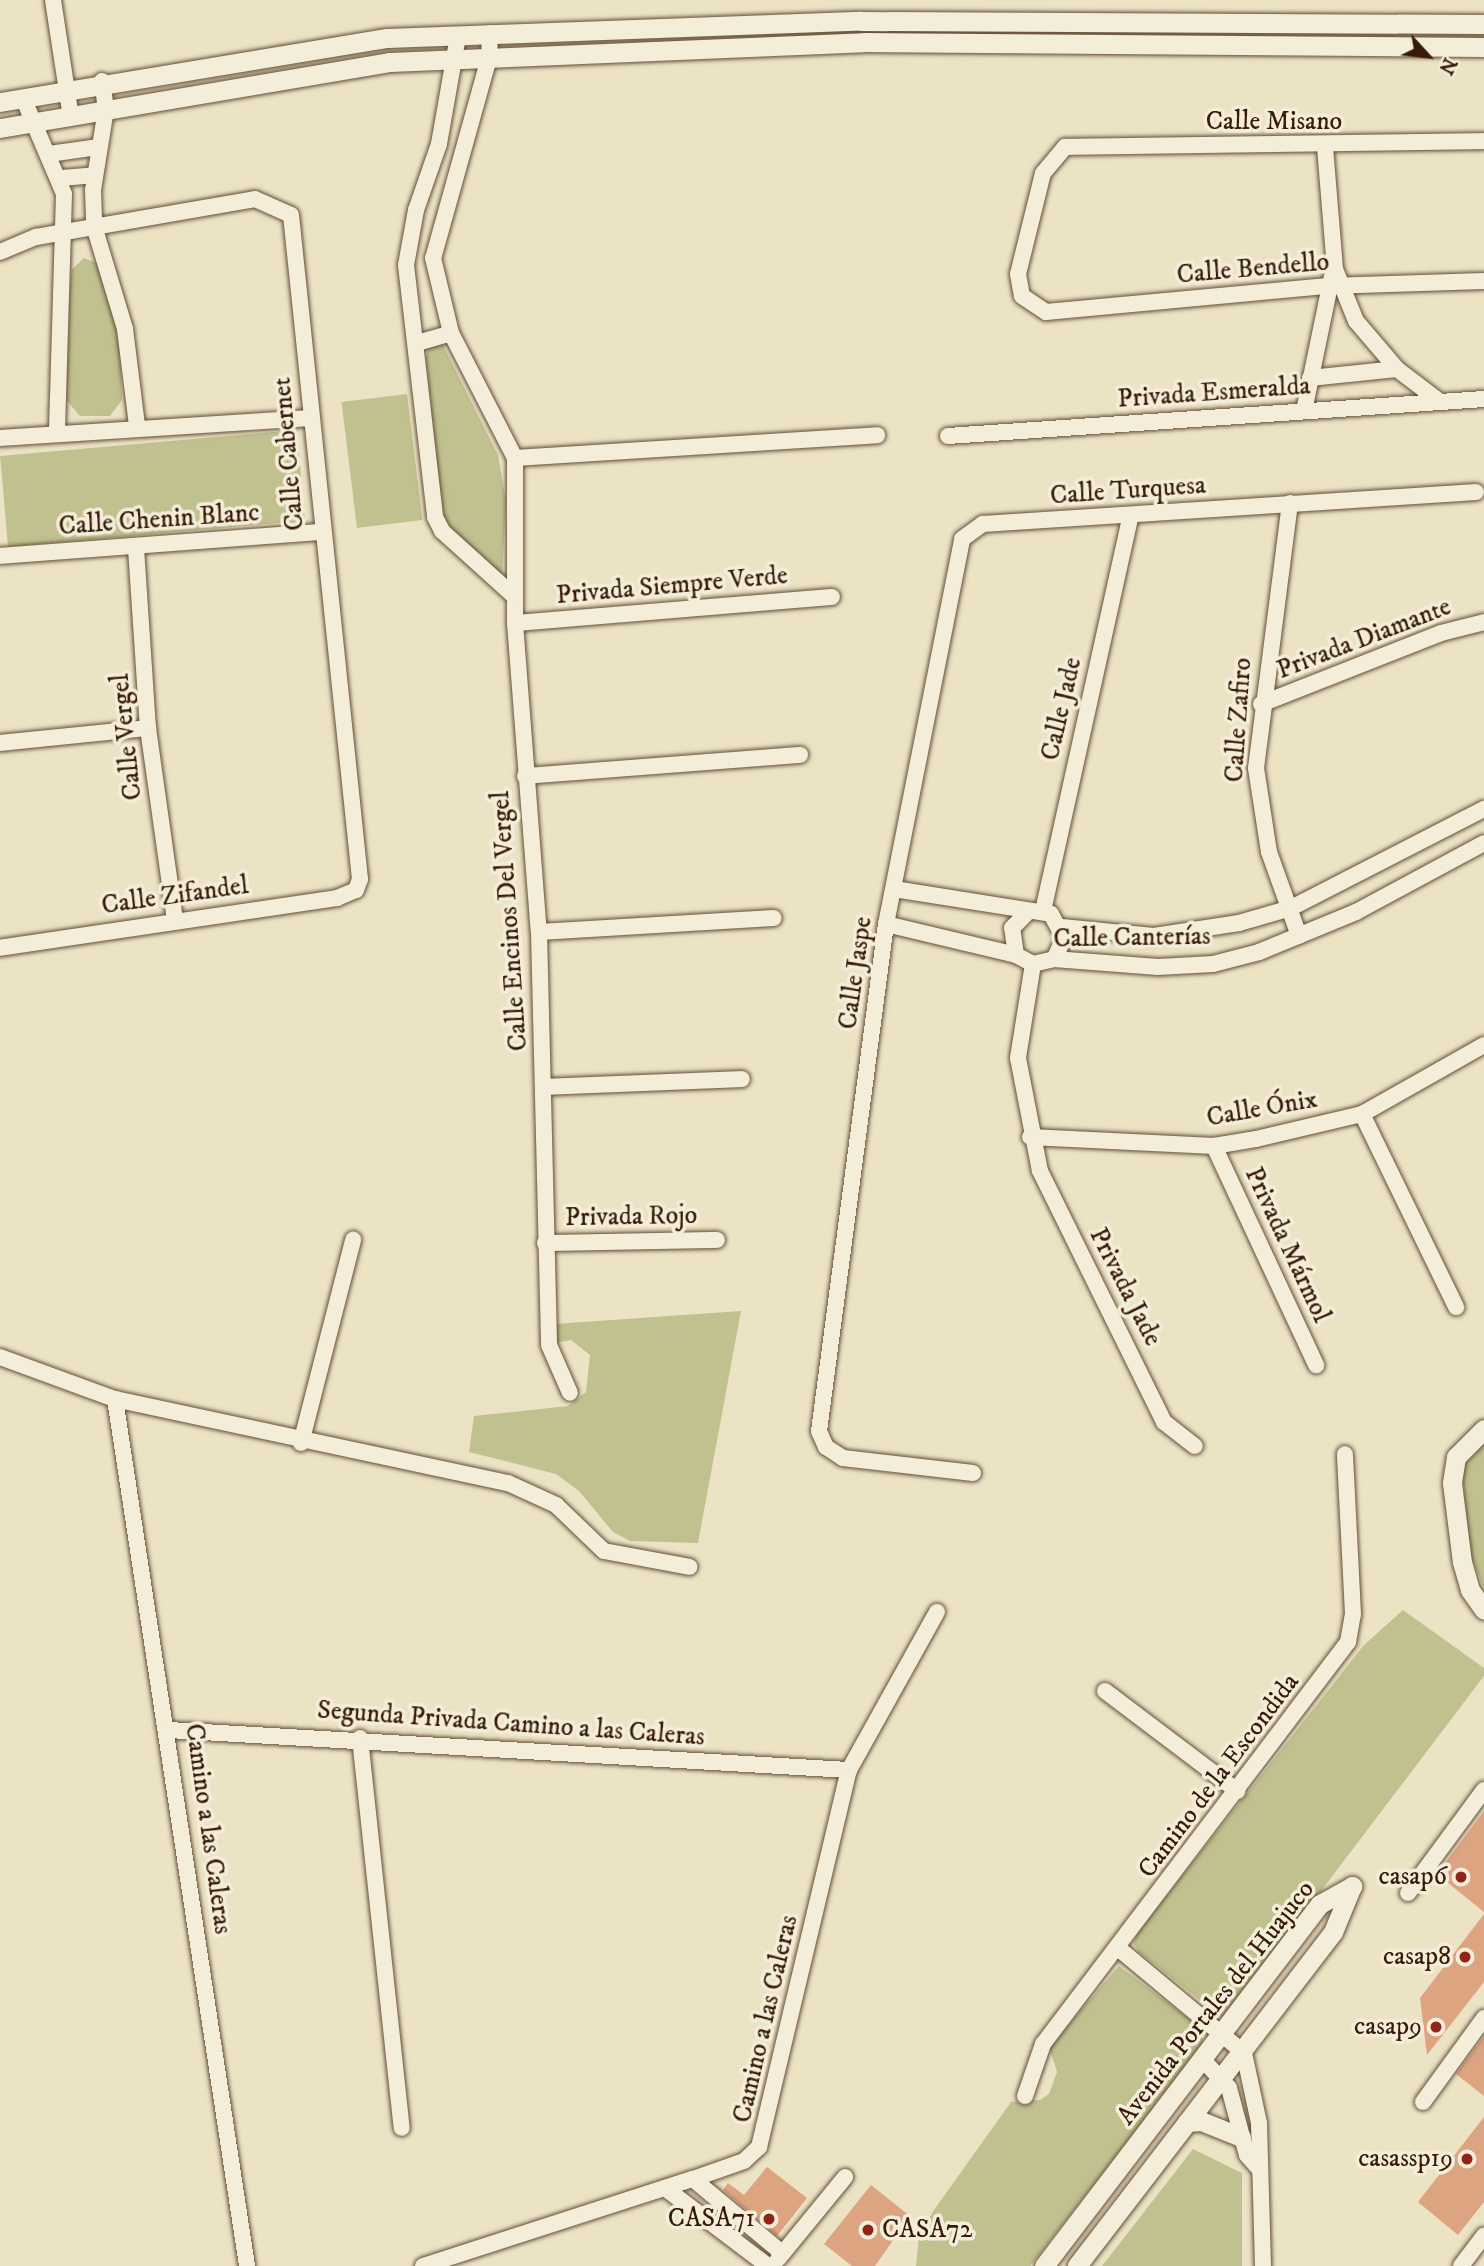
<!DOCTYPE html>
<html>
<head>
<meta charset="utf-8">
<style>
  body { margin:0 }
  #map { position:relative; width:1484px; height:2266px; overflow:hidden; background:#ece3c5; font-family:"IM FELL DW Pica",serif }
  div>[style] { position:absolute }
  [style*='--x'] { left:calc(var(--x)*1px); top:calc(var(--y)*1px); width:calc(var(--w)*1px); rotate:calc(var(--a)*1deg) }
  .green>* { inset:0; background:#c0c18f; transform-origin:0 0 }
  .building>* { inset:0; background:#dda481 }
  .roads { filter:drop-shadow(0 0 2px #644d37) drop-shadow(0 0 2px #644d37) }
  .minor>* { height:16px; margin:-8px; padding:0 8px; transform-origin:8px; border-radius:8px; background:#f3edd9 }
  .tertiary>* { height:19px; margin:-9.5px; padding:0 9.5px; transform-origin:9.5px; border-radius:9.5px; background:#f3edd9 }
  .dots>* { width:19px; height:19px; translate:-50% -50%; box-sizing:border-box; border:4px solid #f3edd9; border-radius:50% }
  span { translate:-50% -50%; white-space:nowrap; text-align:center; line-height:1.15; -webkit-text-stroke:7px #f3edd9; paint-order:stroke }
  .street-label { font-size:26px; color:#371b08 }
  .poi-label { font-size:26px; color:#371b08 }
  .right { translate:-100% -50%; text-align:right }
  .left { translate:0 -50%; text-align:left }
  .north { position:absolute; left:1393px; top:21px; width:70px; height:70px; -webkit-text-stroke:5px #f3edd9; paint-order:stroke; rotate:117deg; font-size:19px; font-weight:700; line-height:28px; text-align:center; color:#371b08 }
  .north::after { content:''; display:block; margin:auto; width:24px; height:32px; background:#371b08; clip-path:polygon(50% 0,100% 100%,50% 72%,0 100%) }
</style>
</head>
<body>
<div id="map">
  <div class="green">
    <div style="clip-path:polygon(84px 258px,97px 263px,119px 333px,122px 400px,110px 416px,80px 416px,67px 401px,66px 319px,72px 269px)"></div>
    <div style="clip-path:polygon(442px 343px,498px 455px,506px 501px,502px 576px,460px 541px,442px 515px,426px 357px,429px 347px)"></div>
    <div style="left:407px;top:394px;width:127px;height:66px;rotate:83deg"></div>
    <div style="left:297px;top:430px;width:91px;height:298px;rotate:85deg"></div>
    <div style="clip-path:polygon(741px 1311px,698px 1543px,630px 1541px,613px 1532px,579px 1491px,556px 1474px,469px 1452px,474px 1416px,568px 1406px,586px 1392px,590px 1355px,571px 1340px,555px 1343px,554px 1324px)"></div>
    <div style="clip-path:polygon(1484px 1444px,1484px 1589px,1469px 1550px,1462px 1468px)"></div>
    <div style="clip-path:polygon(1403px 1610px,1484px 1668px,1484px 1676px,1224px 2019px,1139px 1952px,1133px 1943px,1138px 1932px,1363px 1646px)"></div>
    <div style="clip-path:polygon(1119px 1966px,1204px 2030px,1202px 2045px,1030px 2266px,916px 2266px,919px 2235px,934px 2210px,1011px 2102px,1040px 2100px,1049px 2094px,1057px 2072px,1049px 2047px)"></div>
    <div style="clip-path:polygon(1193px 2149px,1242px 2173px,1242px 2266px,1102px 2266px)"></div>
  </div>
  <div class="building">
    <div style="clip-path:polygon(1484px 1811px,1484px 1912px,1437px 1874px)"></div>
    <div style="clip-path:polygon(1484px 1914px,1484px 1982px,1427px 2055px,1420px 1998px)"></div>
    <div style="clip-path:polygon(1484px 2036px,1484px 2096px,1456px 2074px)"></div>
    <div style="clip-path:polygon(1484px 2117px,1484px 2202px,1458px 2235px,1418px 2202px)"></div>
    <div style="clip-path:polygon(767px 2167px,807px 2198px,777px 2236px,723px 2190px,728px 2183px,744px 2195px)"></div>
    <div style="clip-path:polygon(871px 2185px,910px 2216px,875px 2266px,852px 2266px,824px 2244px)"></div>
  </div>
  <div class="roads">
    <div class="minor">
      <div style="--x:53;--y:0;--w:119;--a:81.3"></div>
      <div style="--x:490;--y:33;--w:25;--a:92"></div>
      <div style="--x:489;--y:58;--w:208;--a:105.6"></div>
      <div style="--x:433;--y:258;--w:77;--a:76.5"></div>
      <div style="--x:451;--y:333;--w:140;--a:62.9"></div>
      <div style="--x:515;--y:458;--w:165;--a:90"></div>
      <div style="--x:515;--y:623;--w:310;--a:85.6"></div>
      <div style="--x:539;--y:932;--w:413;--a:88.6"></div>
      <div style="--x:549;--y:1345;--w:52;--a:66.4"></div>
      <div style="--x:458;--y:36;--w:110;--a:100"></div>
      <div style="--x:439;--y:144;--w:70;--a:109.2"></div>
      <div style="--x:416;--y:210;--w:56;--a:100.3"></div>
      <div style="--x:406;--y:265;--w:254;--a:83.4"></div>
      <div style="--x:435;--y:517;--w:16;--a:63"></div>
      <div style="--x:442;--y:531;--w:98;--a:42.1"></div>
      <div style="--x:102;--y:81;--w:28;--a:82"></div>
      <div style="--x:106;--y:109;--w:82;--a:99.1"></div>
      <div style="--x:93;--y:190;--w:36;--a:88"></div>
      <div style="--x:94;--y:226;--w:108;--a:73.2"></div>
      <div style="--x:125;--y:329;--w:97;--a:82.9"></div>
      <div style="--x:24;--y:100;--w:102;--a:66.9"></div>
      <div style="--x:64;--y:194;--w:239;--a:91.7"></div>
      <div style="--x:1484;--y:141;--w:419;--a:179.2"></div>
      <div style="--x:1065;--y:147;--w:34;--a:130"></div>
      <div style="--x:1043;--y:173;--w:104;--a:103.9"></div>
      <div style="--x:1018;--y:274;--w:22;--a:80"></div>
      <div style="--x:1022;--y:296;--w:29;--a:34"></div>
      <div style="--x:1046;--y:312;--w:283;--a:-5.3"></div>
      <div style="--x:1328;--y:286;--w:156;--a:-1.8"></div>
      <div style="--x:1325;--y:147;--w:122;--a:85.3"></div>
      <div style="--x:1335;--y:269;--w:56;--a:68"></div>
      <div style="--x:1356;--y:321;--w:63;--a:49.5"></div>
      <div style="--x:1397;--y:369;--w:53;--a:37.3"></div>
      <div style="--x:49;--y:154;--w:49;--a:-8.1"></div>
      <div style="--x:62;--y:178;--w:33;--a:-5"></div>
      <div style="--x:0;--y:252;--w:39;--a:-23"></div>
      <div style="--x:36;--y:237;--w:222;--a:-9.8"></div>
      <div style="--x:255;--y:199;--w:39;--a:24"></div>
      <div style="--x:291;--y:215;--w:668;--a:84.07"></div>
      <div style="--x:360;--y:879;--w:12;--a:110"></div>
      <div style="--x:356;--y:890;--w:21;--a:157"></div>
      <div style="--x:337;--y:898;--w:341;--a:171.6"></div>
      <div style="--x:417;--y:343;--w:35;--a:-16"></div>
      <div style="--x:1310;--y:378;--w:87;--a:-5.9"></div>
      <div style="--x:1304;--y:411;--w:138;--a:-78.3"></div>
      <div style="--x:948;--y:436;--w:537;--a:-3.95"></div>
      <div style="--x:0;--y:438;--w:311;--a:-3.7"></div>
      <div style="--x:515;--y:458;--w:363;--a:-3.6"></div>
      <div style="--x:1290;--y:503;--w:267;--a:97.3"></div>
      <div style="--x:1256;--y:768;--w:85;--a:81.2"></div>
      <div style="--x:1269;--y:852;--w:89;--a:70.3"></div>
      <div style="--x:136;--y:548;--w:180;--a:86.2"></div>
      <div style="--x:148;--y:728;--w:193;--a:82"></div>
      <div style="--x:0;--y:556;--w:322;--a:-4.3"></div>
      <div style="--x:515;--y:623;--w:318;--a:-4.7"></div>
      <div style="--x:1261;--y:704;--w:193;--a:-21.5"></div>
      <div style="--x:1441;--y:633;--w:44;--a:-14.3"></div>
      <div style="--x:0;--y:743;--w:149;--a:-5.8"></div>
      <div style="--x:525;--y:776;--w:276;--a:-4.4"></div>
      <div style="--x:894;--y:889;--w:159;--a:9"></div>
      <div style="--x:1051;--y:914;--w:27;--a:62"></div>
      <div style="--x:1064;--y:938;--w:23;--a:115"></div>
      <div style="--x:1043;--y:911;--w:403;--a:-77.5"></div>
      <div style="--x:886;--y:924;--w:134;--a:13.4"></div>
      <div style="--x:1016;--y:955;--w:19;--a:28"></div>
      <div style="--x:1033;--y:964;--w:22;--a:-13"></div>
      <div style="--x:1054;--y:959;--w:104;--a:4.4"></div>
      <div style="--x:1158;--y:967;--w:55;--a:-3.1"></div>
      <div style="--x:1213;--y:964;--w:48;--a:-14.6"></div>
      <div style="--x:1259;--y:952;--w:105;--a:-22.4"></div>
      <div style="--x:1356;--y:912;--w:145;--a:-28.3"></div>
      <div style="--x:1062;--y:927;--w:92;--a:5.6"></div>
      <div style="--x:1154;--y:936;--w:86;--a:-8.7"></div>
      <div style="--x:1239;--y:923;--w:54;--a:-16.1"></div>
      <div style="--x:1291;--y:908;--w:217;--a:-27.2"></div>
      <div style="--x:539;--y:932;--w:235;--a:-3.4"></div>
      <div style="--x:1016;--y:955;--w:27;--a:-98"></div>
      <div style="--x:1012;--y:928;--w:21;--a:-45"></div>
      <div style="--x:1033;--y:964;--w:95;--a:99.1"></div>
      <div style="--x:1018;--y:1058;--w:115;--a:79"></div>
      <div style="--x:1040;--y:1171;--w:280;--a:63.7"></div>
      <div style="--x:1164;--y:1422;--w:39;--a:38"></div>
      <div style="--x:544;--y:1087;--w:198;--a:-2.3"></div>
      <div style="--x:1362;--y:1114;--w:215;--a:64"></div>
      <div style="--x:1030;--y:1137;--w:184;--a:2.8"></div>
      <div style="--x:1214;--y:1146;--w:43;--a:-9.5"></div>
      <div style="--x:1256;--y:1139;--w:109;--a:-13.3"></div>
      <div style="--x:1362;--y:1114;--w:140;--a:-29.5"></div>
      <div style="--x:1214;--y:1146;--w:242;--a:65"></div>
      <div style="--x:545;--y:1243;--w:172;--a:-1"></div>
      <div style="--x:0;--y:1357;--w:122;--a:20.1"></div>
      <div style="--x:115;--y:1399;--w:402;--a:12.1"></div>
      <div style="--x:508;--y:1483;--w:53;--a:24.6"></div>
      <div style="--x:556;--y:1505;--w:66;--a:43.8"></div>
      <div style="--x:604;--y:1551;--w:87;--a:10.5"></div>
      <div style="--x:115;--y:1399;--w:877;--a:81.34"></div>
      <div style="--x:301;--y:1443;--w:210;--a:-75.6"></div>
      <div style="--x:973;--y:1473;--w:131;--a:-173.4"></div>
      <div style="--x:843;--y:1458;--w:20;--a:-147"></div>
      <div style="--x:826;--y:1447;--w:17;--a:-114"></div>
      <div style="--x:819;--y:1431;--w:511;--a:-82.47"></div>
      <div style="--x:886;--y:924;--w:392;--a:-78.8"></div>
      <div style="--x:962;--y:539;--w:26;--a:-36"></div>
      <div style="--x:983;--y:524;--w:494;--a:-3.7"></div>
      <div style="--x:1105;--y:1691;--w:166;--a:37.1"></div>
      <div style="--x:169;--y:1730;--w:681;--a:3.37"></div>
      <div style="--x:360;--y:1738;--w:392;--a:83.9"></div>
      <div style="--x:1408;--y:1893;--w:128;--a:-53.6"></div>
      <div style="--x:1118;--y:1948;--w:164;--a:39.8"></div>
      <div style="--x:1244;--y:2053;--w:72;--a:77.9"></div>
      <div style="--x:1259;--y:2123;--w:143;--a:88.4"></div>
      <div style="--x:1203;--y:2060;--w:38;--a:47"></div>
      <div style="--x:1229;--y:2088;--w:69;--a:75"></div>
      <div style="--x:1247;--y:2155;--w:18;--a:49"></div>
      <div style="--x:1025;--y:2096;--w:55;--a:-70.9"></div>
      <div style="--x:1043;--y:2044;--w:505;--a:-52.81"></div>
      <div style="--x:1348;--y:1642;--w:28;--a:-80"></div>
      <div style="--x:1353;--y:1614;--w:160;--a:-92.9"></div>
      <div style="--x:1423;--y:2102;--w:104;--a:-54"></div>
      <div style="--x:693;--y:2179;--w:116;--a:39.7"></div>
      <div style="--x:665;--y:2188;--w:129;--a:37.1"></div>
      <div style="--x:778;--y:2259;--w:106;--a:-50.7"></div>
      <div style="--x:423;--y:2266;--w:284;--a:-17.9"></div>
      <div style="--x:693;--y:2179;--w:54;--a:-19.4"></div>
      <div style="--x:744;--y:2161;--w:21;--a:-43"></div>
      <div style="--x:759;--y:2147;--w:388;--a:-76.6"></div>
      <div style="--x:849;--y:1770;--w:181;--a:-60.9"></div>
      <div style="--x:1461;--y:2266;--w:38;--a:-53"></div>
    </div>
    <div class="tertiary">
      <div style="--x:0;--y:102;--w:392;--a:-9.4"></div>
      <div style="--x:387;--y:38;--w:474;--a:-2.1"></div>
      <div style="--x:861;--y:21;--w:623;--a:0.28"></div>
      <div style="--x:0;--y:128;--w:396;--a:-9.6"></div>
      <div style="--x:390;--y:62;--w:474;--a:-2.4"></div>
      <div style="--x:864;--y:42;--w:620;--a:0.46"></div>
      <div style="--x:1484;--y:1429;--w:40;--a:135"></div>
      <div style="--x:1456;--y:1457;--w:26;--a:99"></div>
      <div style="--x:1452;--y:1483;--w:80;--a:82.8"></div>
      <div style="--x:1462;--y:1562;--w:29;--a:74"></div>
      <div style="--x:1470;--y:1590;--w:24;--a:55"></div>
      <div style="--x:1187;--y:2122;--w:14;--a:-4"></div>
      <div style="--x:1201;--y:2121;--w:43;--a:21.8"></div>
      <div style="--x:1044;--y:2266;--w:455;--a:-52.7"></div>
      <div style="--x:1320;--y:1904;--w:37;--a:-29"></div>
      <div style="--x:1352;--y:1886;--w:50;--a:112.4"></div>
      <div style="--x:1333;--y:1932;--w:421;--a:127.5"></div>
    </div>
  </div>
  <div class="dots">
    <div style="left:1461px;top:1877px;background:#8f2418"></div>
    <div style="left:1465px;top:1957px;background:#8f2418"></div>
    <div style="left:1436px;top:2027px;background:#8f2418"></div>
    <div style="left:1467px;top:2159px;background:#8f2418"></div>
    <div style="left:769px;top:2219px;background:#8f2418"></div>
    <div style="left:868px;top:2230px;background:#8f2418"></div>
  </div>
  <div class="street-label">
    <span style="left:1274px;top:122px">Calle Misano</span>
    <span style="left:1253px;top:269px;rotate:-5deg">Calle Bendello</span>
    <span style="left:1214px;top:393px;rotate:-4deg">Privada Esmeralda</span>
    <span style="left:289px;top:454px;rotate:-95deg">Calle Cabernet</span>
    <span style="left:1128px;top:491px;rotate:-4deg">Calle Turquesa</span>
    <span style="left:159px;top:520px;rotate:-4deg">Calle Chenin Blanc</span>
    <span style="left:672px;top:586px;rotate:-5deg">Privada Siempre Verde</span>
    <span style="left:1364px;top:639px;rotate:-21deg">Privada Diamante</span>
    <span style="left:1062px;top:709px;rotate:-77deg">Calle Jade</span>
    <span style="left:1239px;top:720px;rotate:-86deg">Calle Zafiro</span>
    <span style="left:127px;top:737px;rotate:-96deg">Calle Vergel</span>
    <span style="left:175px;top:896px;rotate:-8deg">Calle Zifandel</span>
    <span style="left:510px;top:921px;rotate:-94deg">Calle Encinos Del Vergel</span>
    <span style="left:1132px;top:938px;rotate:-1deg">Calle Canterías</span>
    <span style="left:856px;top:973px;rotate:-82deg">Calle Jaspe</span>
    <span style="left:1262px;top:1109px;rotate:-10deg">Calle Ónix</span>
    <span style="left:631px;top:1217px;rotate:-1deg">Privada Rojo</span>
    <span style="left:1287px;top:1245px;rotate:65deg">Privada Mármol</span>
    <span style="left:1125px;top:1287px;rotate:63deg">Privada Jade</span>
    <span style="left:511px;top:1724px;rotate:4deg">Segunda Privada Camino a las Caleras</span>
    <span style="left:1219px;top:1776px;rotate:-53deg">Camino de la Escondida</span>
    <span style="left:208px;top:1829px;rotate:82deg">Camino a las Caleras</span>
    <span style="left:1216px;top:2003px;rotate:-52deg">Avenida Portales del Huajuco</span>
    <span style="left:766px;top:2019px;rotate:-77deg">Camino a las Caleras</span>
  </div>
  <div class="poi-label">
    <span class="right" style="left:1447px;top:1877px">casap6</span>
    <span class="right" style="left:1451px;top:1957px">casap8</span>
    <span class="right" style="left:1422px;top:2027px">casap9</span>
    <span class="right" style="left:1453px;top:2159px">casassp19</span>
    <span class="right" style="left:755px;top:2219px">CASA71</span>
    <span class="left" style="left:882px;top:2230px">CASA72</span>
  </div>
  <div class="north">N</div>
</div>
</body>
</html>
